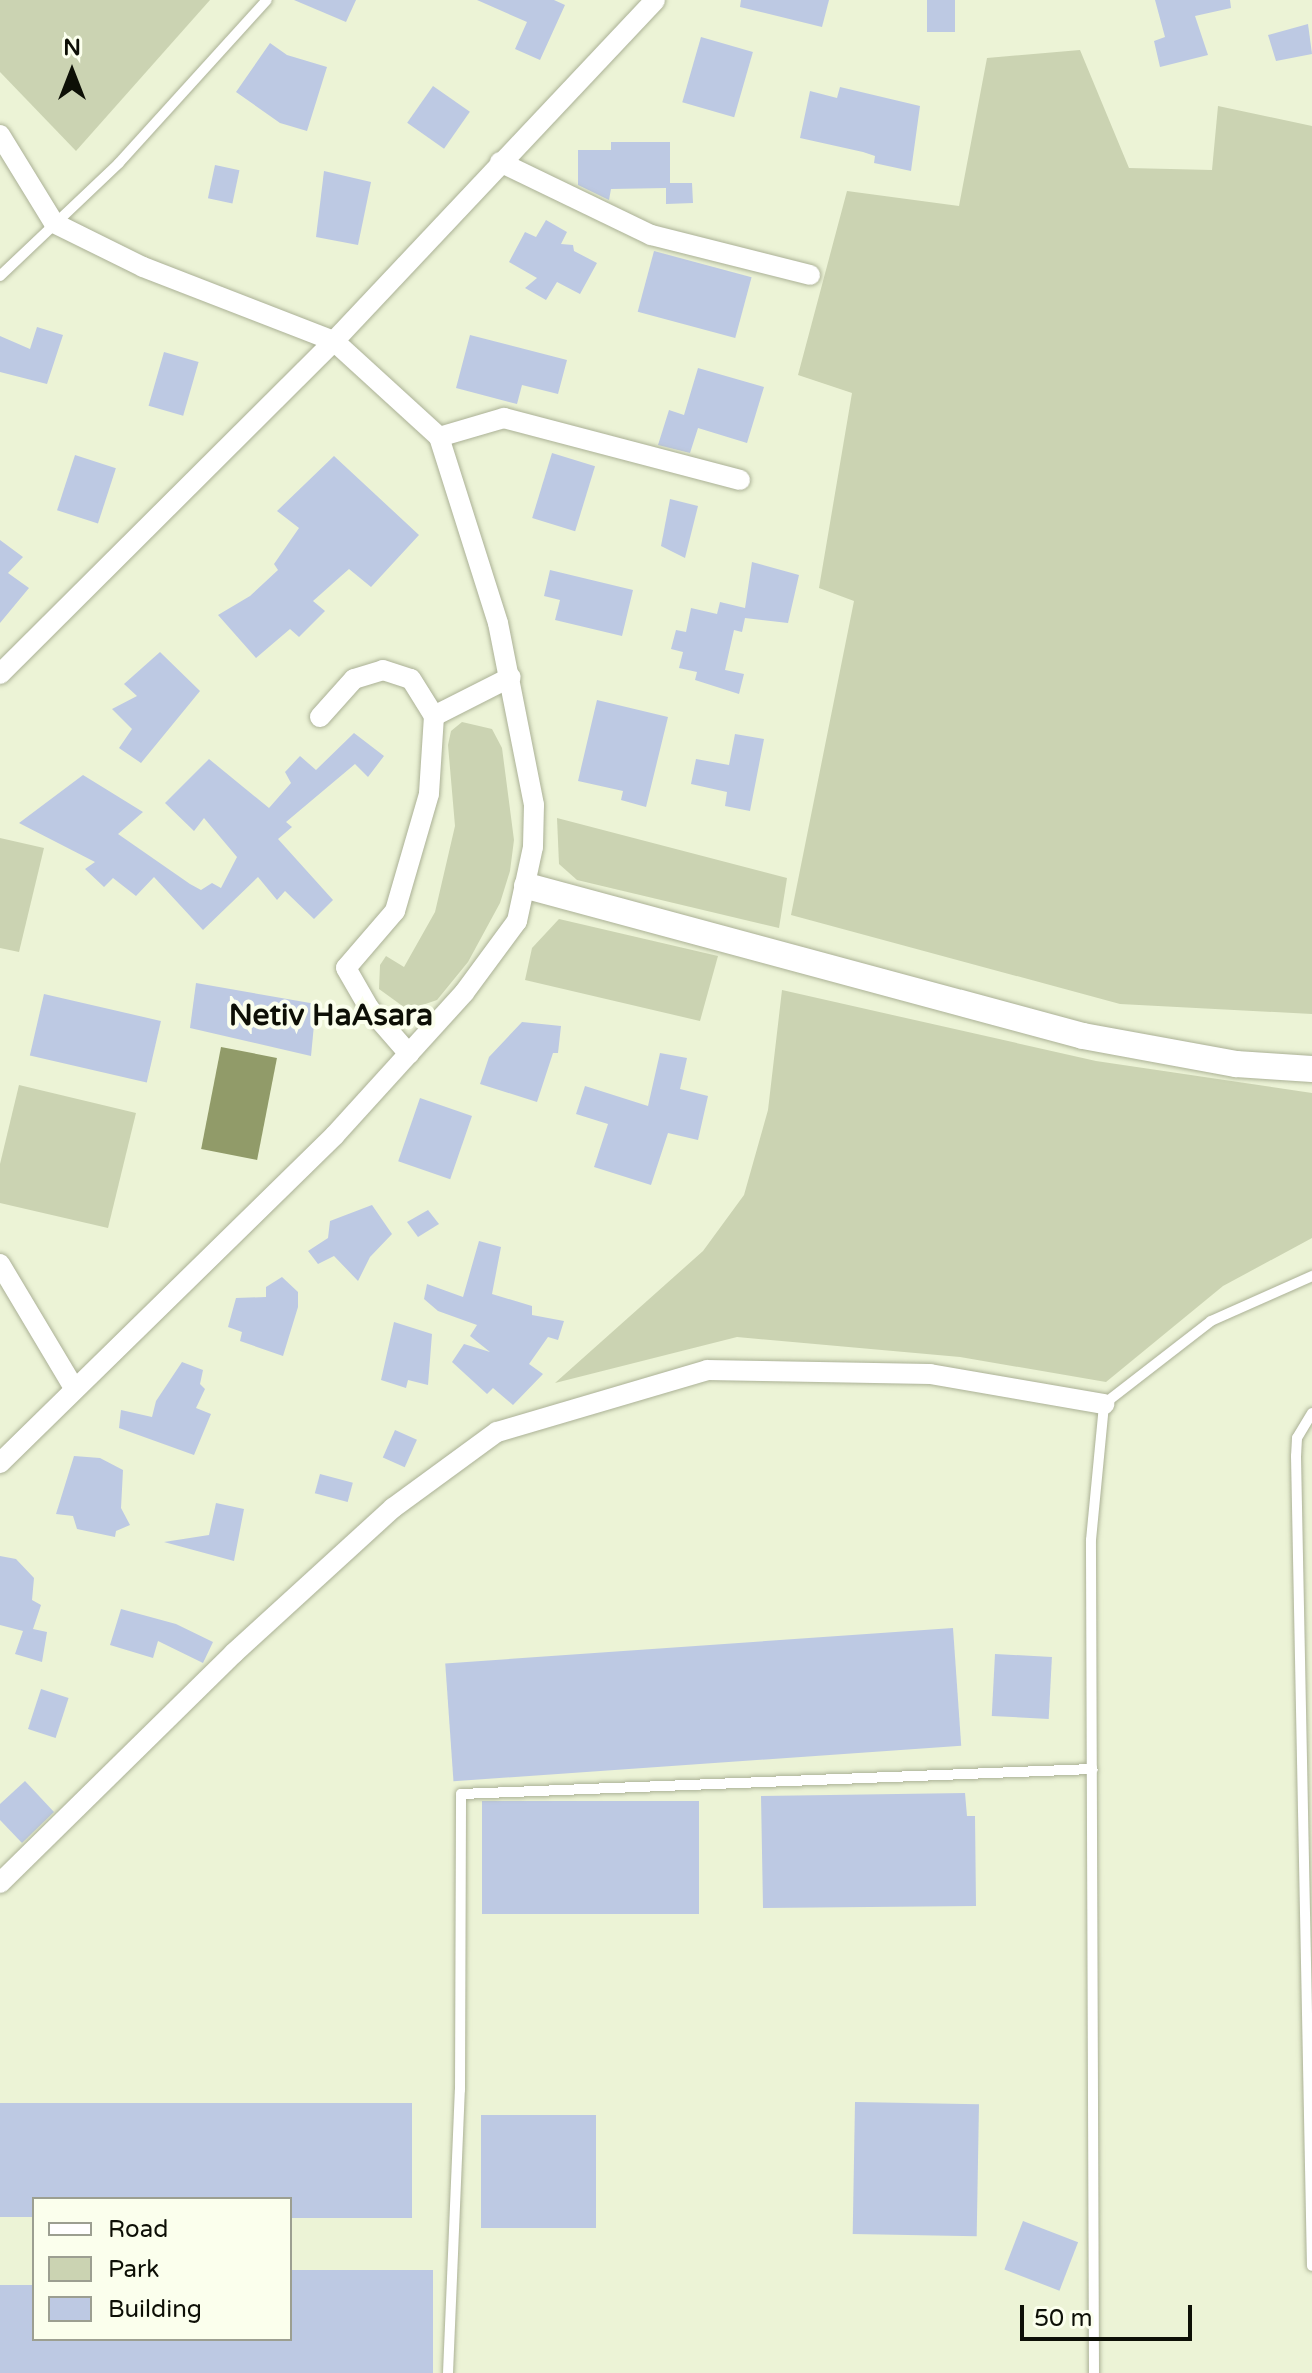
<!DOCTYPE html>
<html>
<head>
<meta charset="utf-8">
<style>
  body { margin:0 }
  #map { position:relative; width:1312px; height:2373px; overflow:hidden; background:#ecf3d6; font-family:"Varela Round",sans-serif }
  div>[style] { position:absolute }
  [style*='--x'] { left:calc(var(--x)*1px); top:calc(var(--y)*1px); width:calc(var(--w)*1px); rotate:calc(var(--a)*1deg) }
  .green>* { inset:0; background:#cbd3b2 }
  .water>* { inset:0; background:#919b69; transform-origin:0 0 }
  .building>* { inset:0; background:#bdc9e3; transform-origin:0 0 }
  .roads { filter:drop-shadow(0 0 2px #abb196) drop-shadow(0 0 2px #abb196) }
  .service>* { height:10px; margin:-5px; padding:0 5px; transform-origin:5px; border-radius:5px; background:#fff }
  .minor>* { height:20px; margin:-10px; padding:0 10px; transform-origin:10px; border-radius:10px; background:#fff }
  .tertiary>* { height:26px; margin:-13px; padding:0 13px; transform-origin:13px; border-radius:13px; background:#fff }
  span { translate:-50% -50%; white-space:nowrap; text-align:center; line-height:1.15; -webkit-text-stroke:8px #fbffed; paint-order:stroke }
  .quarter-label { font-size:30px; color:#0d0f06; font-weight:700 }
  .legend { position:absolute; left:32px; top:2197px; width:260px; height:144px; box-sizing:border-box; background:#fbffed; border:2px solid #9c9f91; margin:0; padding:10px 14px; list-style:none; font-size:24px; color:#0d0f06 }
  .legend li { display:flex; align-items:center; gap:16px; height:40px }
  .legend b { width:40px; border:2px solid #9c9f91 }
  .north { position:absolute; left:32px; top:32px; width:80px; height:80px; -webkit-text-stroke:6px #fbffed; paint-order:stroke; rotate:0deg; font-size:22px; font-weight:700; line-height:32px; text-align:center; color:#0d0f06 }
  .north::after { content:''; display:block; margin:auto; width:28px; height:36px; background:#0d0f06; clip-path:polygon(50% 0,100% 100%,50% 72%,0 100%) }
  .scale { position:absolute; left:1020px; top:2305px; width:172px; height:36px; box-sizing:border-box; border:4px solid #0d0f06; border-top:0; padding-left:10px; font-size:24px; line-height:28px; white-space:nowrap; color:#0d0f06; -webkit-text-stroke:6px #fbffed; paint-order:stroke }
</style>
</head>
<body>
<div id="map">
  <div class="green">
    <div style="clip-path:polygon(0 0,210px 0,76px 151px,0 72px)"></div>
    <div style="clip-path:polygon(1080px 50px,1129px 168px,1212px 170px,1218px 106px,1312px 126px,1312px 1014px,1120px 1004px,791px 915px,854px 601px,819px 588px,852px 393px,798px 375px,847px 191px,959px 206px,987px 58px)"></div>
    <div style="clip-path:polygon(462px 722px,492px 729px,502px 748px,514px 840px,510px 871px,500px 903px,468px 962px,437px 1000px,408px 1010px,379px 989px,380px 965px,386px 956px,404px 967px,435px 912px,455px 826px,448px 745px,451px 731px)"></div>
    <div style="clip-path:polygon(557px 818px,787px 878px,779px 928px,577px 880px,559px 864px)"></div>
    <div style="clip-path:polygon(0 838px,44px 848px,19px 952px,0 948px)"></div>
    <div style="clip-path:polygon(559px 919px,718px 956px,700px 1021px,525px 980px,532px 948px)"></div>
    <div style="clip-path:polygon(782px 990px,1096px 1061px,1312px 1093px,1312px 1238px,1223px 1286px,1106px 1382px,960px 1357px,737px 1337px,555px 1383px,703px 1251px,744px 1195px,768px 1110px)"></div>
    <div style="clip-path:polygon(19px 1085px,136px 1113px,108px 1228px,0 1203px,0 1164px)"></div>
  </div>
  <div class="water">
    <div style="left:221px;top:1047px;width:57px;height:104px;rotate:11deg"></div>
  </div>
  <div class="building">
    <div style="clip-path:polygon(294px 0,356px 0,346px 22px)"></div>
    <div style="clip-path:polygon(477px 0,554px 0,565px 5px,540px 60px,515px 49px,527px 22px)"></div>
    <div style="clip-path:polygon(741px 0,829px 0,822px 27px,740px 7px)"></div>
    <div style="left:927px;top:0;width:28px;height:32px"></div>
    <div style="clip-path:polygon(1155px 0,1230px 0,1231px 8px,1195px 16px,1208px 55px,1160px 67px,1154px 41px,1165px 37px)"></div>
    <div style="clip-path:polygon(1308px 24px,1312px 54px,1276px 61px,1268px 35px)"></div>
    <div style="left:701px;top:37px;width:54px;height:68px;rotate:16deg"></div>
    <div style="clip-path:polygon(270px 43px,287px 55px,327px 67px,307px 131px,280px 123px,236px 92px)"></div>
    <div style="left:433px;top:86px;width:45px;height:45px;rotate:35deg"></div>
    <div style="clip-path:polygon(840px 87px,920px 106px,911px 171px,874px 163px,875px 156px,863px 152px,800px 138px,810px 91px,837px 98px)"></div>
    <div style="clip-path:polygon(611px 142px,670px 142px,670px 183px,692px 183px,693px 203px,666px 204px,666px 188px,611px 189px,609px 200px,578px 185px,578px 150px,611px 150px)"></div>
    <div style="left:215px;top:165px;width:25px;height:34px;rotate:12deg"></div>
    <div style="clip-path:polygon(324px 171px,371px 182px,358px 245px,316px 237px)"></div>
    <div style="clip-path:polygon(546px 220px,567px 232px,561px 244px,573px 245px,574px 251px,597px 263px,580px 294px,557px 282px,546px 300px,525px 288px,537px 278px,509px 262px,525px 232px,536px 237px)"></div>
    <div style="left:654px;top:251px;width:101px;height:63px;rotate:15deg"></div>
    <div style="clip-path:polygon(37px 327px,63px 335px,47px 384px,0 372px,0 336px,30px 349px)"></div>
    <div style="clip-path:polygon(470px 335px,567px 360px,558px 394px,522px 385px,517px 404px,456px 388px)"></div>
    <div style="left:164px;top:352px;width:36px;height:56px;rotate:16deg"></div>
    <div style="clip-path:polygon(698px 368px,764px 387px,747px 443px,698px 428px,690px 453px,658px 445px,669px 410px,684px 415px)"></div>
    <div style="left:552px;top:453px;width:45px;height:68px;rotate:17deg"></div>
    <div style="left:75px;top:455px;width:43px;height:58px;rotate:18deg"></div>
    <div style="clip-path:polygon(334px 456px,419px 535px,371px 587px,349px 569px,313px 601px,325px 611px,299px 637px,290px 629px,256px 658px,218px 615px,250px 596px,278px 570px,274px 564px,299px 528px,277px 511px)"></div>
    <div style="clip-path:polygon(670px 499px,698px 506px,685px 558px,661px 546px)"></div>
    <div style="clip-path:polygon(0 540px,23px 557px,8px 573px,29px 588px,0 623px)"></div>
    <div style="clip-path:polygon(752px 562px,799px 575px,788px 623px,745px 618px,742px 632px,734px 630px,725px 670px,744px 674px,739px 694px,695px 680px,697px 672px,679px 668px,683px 652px,671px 649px,676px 630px,686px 632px,691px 608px,717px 614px,720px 602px,745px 608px)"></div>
    <div style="clip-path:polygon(550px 570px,633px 590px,622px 636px,555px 620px,560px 600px,544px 596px)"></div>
    <div style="clip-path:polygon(160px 652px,200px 691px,141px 763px,119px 748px,132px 729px,112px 709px,137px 696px,124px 684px)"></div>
    <div style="clip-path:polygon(597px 700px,668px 717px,646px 807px,621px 800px,623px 791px,578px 781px)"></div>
    <div style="clip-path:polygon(354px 733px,384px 756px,368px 777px,355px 764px,286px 822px,292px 827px,278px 839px,333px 900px,314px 919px,285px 891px,277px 900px,258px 877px,203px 930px,154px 877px,136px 896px,113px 878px,104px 887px,85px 869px,95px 862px,19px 823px,83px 775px,143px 812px,118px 834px,190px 884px,201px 890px,212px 883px,221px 888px,237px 857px,204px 818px,194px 831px,165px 803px,209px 759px,269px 808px,291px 783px,285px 772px,300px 756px,316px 770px)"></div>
    <div style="clip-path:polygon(735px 734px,764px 739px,750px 811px,725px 806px,727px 792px,691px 784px,696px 759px,729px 765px)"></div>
    <div style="clip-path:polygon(196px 983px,316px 1004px,311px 1056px,190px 1028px)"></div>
    <div style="left:44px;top:994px;width:120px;height:63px;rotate:13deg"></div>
    <div style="clip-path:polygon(522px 1022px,561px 1026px,558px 1053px,553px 1053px,537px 1102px,480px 1084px,489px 1057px)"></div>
    <div style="clip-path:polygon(660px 1053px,687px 1058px,680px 1089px,708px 1096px,698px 1140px,668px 1133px,651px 1185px,594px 1167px,608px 1124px,576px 1114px,585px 1086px,648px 1106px)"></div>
    <div style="left:420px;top:1098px;width:55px;height:67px;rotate:19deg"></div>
    <div style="clip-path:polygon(372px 1205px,392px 1234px,370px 1257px,358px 1281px,334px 1256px,318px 1264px,308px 1251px,328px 1238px,330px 1221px)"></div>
    <div style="clip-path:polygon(428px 1210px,439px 1224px,418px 1237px,407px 1222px)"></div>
    <div style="clip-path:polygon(479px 1241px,501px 1247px,492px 1294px,532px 1306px,532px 1315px,564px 1321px,558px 1340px,548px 1337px,529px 1364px,543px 1374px,513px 1405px,493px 1388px,487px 1394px,452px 1362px,464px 1344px,490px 1352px,470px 1336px,477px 1325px,438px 1311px,424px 1299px,427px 1284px,463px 1297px)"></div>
    <div style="clip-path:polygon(282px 1277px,298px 1292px,298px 1307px,283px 1356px,240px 1341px,242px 1332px,228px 1327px,236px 1298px,266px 1297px,266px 1287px)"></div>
    <div style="clip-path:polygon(394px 1322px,432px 1334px,428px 1385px,408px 1380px,406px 1388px,381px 1380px)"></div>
    <div style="clip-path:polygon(182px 1362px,203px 1370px,200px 1384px,205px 1389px,196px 1408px,211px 1414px,194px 1455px,119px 1428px,121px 1410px,152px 1417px,156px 1401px)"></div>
    <div style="left:395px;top:1430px;width:24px;height:30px;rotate:24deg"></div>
    <div style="clip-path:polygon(74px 1456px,100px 1458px,123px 1470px,121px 1508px,130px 1525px,116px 1531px,115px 1537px,77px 1529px,73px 1516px,56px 1514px)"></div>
    <div style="left:320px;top:1474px;width:34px;height:20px;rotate:15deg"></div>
    <div style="clip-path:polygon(216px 1503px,244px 1509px,234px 1561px,164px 1542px,209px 1535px)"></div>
    <div style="clip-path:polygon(0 1556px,16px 1559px,34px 1578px,32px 1600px,41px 1605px,33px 1629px,47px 1632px,42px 1662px,15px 1654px,23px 1631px,0 1625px)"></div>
    <div style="clip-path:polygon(121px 1609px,176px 1624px,213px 1642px,203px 1663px,158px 1641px,153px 1658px,110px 1645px)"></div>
    <div style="left:953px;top:1628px;width:118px;height:509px;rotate:86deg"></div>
    <div style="left:995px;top:1654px;width:57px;height:62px;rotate:3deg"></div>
    <div style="left:41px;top:1689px;width:29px;height:42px;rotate:18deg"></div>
    <div style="clip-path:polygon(25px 1781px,54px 1812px,22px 1843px,0 1820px,0 1804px)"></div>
    <div style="clip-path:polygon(965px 1793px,967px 1816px,975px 1816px,976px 1906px,763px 1908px,761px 1796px)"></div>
    <div style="left:482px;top:1801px;width:217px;height:113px"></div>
    <div style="left:855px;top:2102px;width:124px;height:132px;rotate:1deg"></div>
    <div style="clip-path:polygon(0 2103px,412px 2103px,412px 2218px,290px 2218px,290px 2199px,34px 2199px,34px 2217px,0 2217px)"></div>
    <div style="left:481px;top:2115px;width:115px;height:113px"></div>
    <div style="left:1023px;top:2221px;width:59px;height:52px;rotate:21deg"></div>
    <div style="clip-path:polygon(290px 2270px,433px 2270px,433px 2373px,0 2373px,0 2285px,34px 2285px,34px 2339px,290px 2339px)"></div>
  </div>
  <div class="roads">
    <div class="service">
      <div style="--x:0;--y:276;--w:164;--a:-43.5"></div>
      <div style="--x:119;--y:163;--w:220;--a:-47.8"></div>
      <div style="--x:1312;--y:1413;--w:29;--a:121"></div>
      <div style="--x:1297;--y:1438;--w:18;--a:93"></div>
      <div style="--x:1296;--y:1456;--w:810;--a:88.87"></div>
      <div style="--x:448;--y:2373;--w:283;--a:-87.6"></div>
      <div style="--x:460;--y:2090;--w:296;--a:-89.8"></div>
      <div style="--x:461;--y:1794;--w:632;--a:-2.27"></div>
      <div style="--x:1094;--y:2373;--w:833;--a:-90.21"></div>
      <div style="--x:1091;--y:1540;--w:137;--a:-84.5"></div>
      <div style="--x:1104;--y:1404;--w:135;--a:-37.8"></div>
      <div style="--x:1211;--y:1321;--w:111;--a:-24"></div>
    </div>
    <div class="minor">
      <div style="--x:0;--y:135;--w:103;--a:58.5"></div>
      <div style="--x:54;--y:223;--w:99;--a:26.3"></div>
      <div style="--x:143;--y:267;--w:205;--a:21.2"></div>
      <div style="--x:334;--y:341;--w:142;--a:42.4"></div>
      <div style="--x:439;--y:437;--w:195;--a:72.4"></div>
      <div style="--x:498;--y:623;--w:186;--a:78.8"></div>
      <div style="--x:534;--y:805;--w:42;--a:91.4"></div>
      <div style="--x:533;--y:847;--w:76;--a:102.2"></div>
      <div style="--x:517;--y:921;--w:89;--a:126.4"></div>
      <div style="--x:464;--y:993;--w:192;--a:132.3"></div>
      <div style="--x:335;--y:1135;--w:469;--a:135.6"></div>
      <div style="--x:500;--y:162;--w:168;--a:25.8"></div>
      <div style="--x:651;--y:235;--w:164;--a:14.1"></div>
      <div style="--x:439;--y:437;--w:68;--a:-16.3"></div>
      <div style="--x:504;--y:418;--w:244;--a:14.7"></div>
      <div style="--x:0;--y:674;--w:472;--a:-44.9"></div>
      <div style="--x:334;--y:341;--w:468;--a:-46.7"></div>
      <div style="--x:434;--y:716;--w:86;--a:-26.9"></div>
      <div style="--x:320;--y:717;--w:51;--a:-48.2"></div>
      <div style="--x:354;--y:679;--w:30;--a:-17"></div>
      <div style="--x:383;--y:670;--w:29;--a:18"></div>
      <div style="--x:411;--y:679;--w:44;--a:58.1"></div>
      <div style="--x:434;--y:716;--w:78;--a:93.7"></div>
      <div style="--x:429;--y:794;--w:122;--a:106.2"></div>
      <div style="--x:395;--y:911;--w:75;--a:130.7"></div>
      <div style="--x:346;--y:968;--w:46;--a:60.1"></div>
      <div style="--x:369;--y:1008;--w:61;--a:49"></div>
      <div style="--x:0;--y:1264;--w:144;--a:59.2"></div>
      <div style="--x:0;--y:1883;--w:328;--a:-44.5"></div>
      <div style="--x:234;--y:1653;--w:215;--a:-42.4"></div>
      <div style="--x:393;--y:1508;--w:129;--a:-36.2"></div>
      <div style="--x:497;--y:1432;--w:219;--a:-16.4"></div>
      <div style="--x:707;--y:1370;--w:223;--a:1"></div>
      <div style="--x:930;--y:1374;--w:177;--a:9.8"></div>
    </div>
    <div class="tertiary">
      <div style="--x:527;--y:886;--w:576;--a:15.1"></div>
      <div style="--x:1083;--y:1036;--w:156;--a:10.4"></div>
      <div style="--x:1236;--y:1064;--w:76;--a:3.8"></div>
    </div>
  </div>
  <div class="quarter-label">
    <span style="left:331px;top:1016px">Netiv HaAsara</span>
  </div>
  <ul class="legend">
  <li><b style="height:10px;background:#fff"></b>Road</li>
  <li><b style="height:22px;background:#cbd3b2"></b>Park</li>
  <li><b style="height:22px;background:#bdc9e3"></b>Building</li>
  </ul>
  <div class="north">N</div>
  <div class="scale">50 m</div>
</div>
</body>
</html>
